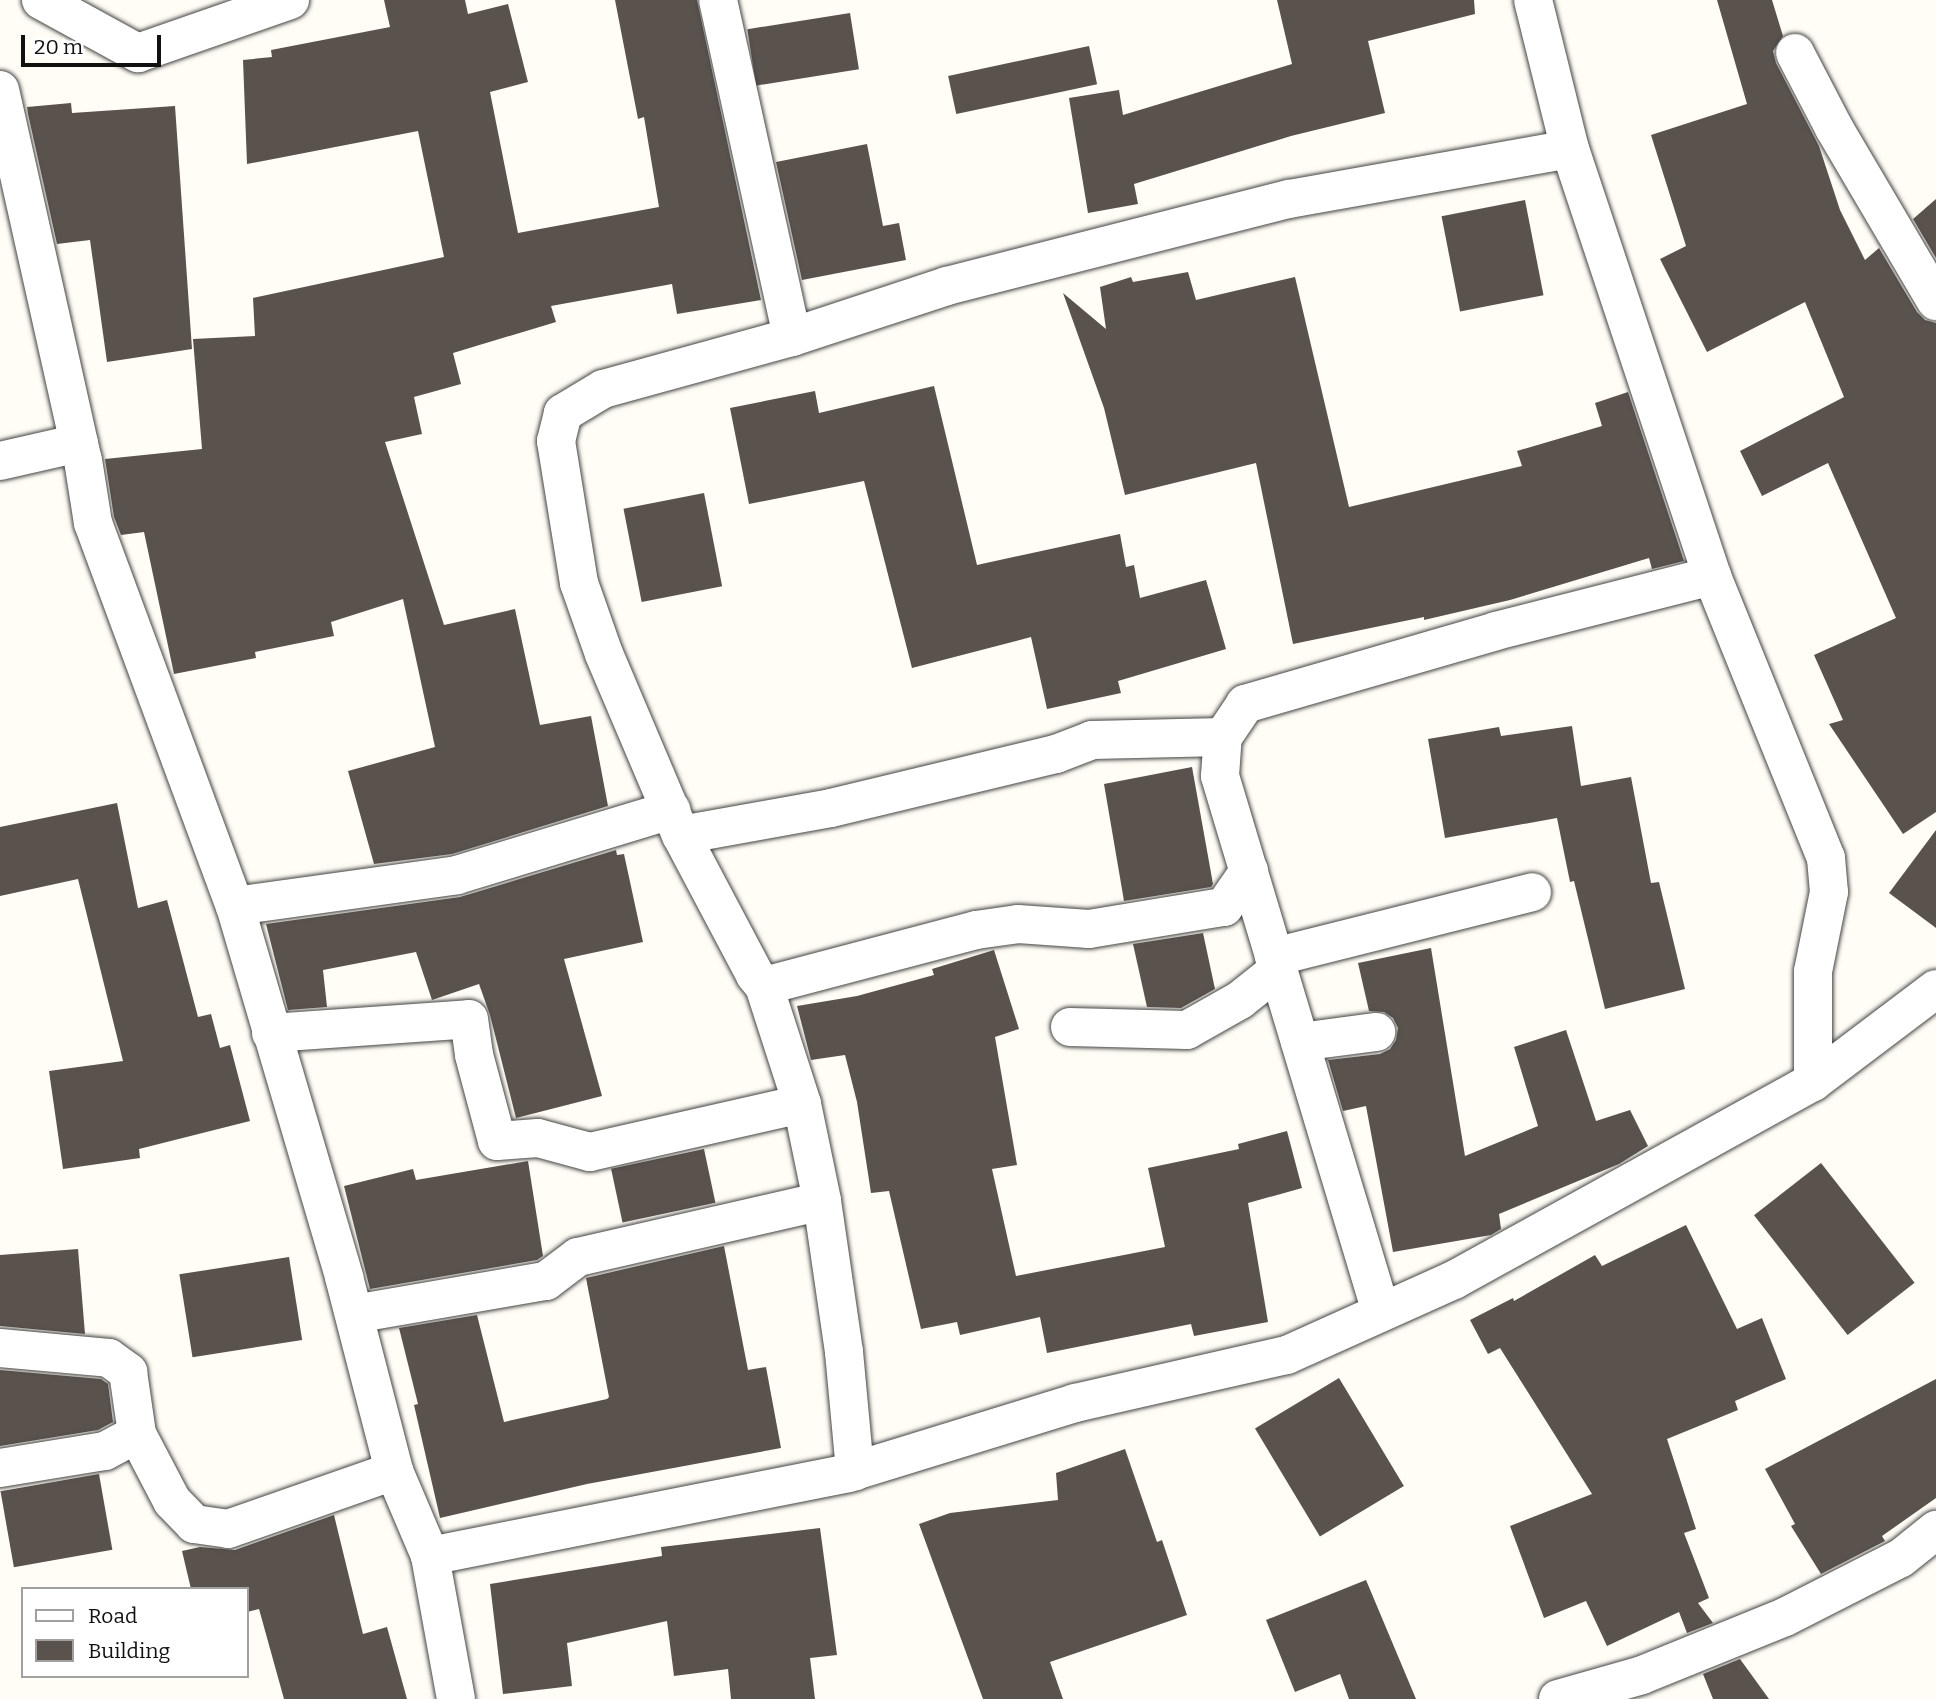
<!DOCTYPE html>
<html>
<head>
<meta charset="utf-8">
<style>
  body { margin:0 }
  #map { position:relative; width:1936px; height:1699px; overflow:hidden; background:#fffdf5; font-family:Bitter,serif }
  div>[style] { position:absolute }
  [style*='--x'] { left:calc(var(--x)*1px); top:calc(var(--y)*1px); width:calc(var(--w)*1px); rotate:calc(var(--a)*1deg) }
  .building>* { inset:0; background:#5a524d; transform-origin:0 0 }
  .roads { filter:drop-shadow(0 0 2px #444) drop-shadow(0 0 2px #444) }
  .street>* { height:38px; margin:-19px; padding:0 19px; transform-origin:19px; border-radius:19px; background:#fff }
  span { translate:-50% -50%; white-space:nowrap; text-align:center; line-height:1.15; -webkit-text-stroke:7px #fff; paint-order:stroke }
  .legend { position:absolute; left:21px; top:1587px; width:228px; height:91px; box-sizing:border-box; background:#fff; border:2px solid #a0a0a0; margin:0; padding:9px 12px; list-style:none; font-size:21px; color:#111 }
  .legend li { display:flex; align-items:center; gap:14px; height:35px }
  .legend b { width:35px; border:2px solid #a0a0a0 }
  .scale { position:absolute; left:21px; top:35px; width:140px; height:32px; box-sizing:border-box; border:4px solid #111; border-top:0; padding-left:9px; font-size:21px; line-height:24px; white-space:nowrap; color:#111; -webkit-text-stroke:5px #fff; paint-order:stroke }
</style>
</head>
<body>
<div id="map">
  <div class="building">
    <div style="clip-path:polygon(384px 0,465px 0,468px 14px,508px 4px,528px 82px,490px 92px,518px 233px,659px 207px,644px 117px,638px 119px,615px 0,697px 0,761px 300px,677px 314px,672px 284px,551px 306px,556px 322px,453px 353px,461px 384px,414px 397px,422px 434px,385px 442px,444px 625px,515px 609px,540px 725px,591px 716px,608px 806px,452px 854px,374px 864px,348px 771px,435px 747px,403px 599px,331px 622px,334px 636px,255px 652px,256px 658px,174px 674px,144px 532px,121px 535px,114px 517px,105px 459px,202px 449px,193px 339px,255px 336px,253px 298px,444px 257px,418px 131px,247px 164px,243px 60px,272px 57px,271px 50px,390px 27px)"></div>
    <div style="clip-path:polygon(1277px 0,1474px 0,1475px 14px,1368px 41px,1385px 113px,1291px 136px,1134px 184px,1138px 204px,1088px 213px,1069px 98px,1119px 90px,1123px 115px,1292px 64px)"></div>
    <div style="clip-path:polygon(1717px 0,1772px 0,1783px 36px,1773px 51px,1776px 63px,1819px 146px,1840px 210px,1865px 260px,1879px 248px,1917px 312px,1925px 320px,1936px 323px,1936px 812px,1903px 834px,1829px 724px,1843px 720px,1814px 655px,1896px 618px,1828px 463px,1762px 496px,1740px 451px,1844px 397px,1805px 302px,1707px 352px,1660px 259px,1686px 246px,1651px 135px,1747px 104px)"></div>
    <div style="left:850px;top:13px;width:57px;height:104px;rotate:81deg"></div>
    <div style="left:1089px;top:46px;width:39px;height:144px;rotate:78deg"></div>
    <div style="clip-path:polygon(71px 103px,72px 113px,175px 106px,192px 349px,107px 362px,90px 240px,57px 244px,28px 114px,27px 107px)"></div>
    <div style="clip-path:polygon(867px 144px,883px 226px,899px 223px,906px 260px,802px 280px,776px 162px)"></div>
    <div style="clip-path:polygon(1936px 199px,1936px 258px,1913px 219px)"></div>
    <div style="left:1525px;top:200px;width:97px;height:85px;rotate:79deg"></div>
    <div style="clip-path:polygon(1188px 272px,1196px 300px,1295px 277px,1349px 507px,1522px 466px,1517px 451px,1602px 426px,1595px 403px,1628px 392px,1684px 561px,1652px 569px,1649px 558px,1510px 600px,1424px 620px,1424px 617px,1293px 644px,1256px 463px,1125px 495px,1104px 408px,1063px 293px,1106px 329px,1100px 287px,1131px 277px,1133px 282px)"></div>
    <div style="clip-path:polygon(934px 386px,977px 565px,1120px 534px,1126px 567px,1134px 565px,1140px 598px,1206px 580px,1226px 649px,1118px 681px,1121px 693px,1047px 709px,1031px 637px,912px 668px,864px 481px,749px 504px,730px 408px,815px 391px,819px 413px)"></div>
    <div style="left:704px;top:493px;width:95px;height:82px;rotate:79deg"></div>
    <div style="clip-path:polygon(1572px 726px,1581px 786px,1631px 777px,1651px 883px,1659px 882px,1685px 989px,1605px 1009px,1574px 881px,1570px 882px,1557px 818px,1445px 838px,1428px 739px,1499px 727px,1501px 736px)"></div>
    <div style="clip-path:polygon(1192px 767px,1213px 884px,1211px 887px,1124px 901px,1104px 784px)"></div>
    <div style="clip-path:polygon(117px 803px,138px 908px,167px 900px,198px 1017px,211px 1014px,220px 1048px,230px 1045px,250px 1121px,139px 1149px,140px 1158px,63px 1169px,49px 1071px,123px 1061px,78px 879px,0 896px,0 827px)"></div>
    <div style="clip-path:polygon(1936px 830px,1936px 928px,1889px 893px)"></div>
    <div style="clip-path:polygon(616px 850px,617px 855px,624px 854px,643px 942px,564px 959px,602px 1096px,516px 1118px,490px 1015px,479px 984px,432px 1000px,416px 952px,323px 970px,327px 1007px,288px 1010px,266px 924px,460px 897px)"></div>
    <div style="clip-path:polygon(1203px 933px,1215px 989px,1181px 1008px,1147px 1007px,1133px 944px)"></div>
    <div style="clip-path:polygon(1431px 948px,1465px 1156px,1538px 1126px,1514px 1047px,1566px 1030px,1596px 1121px,1630px 1110px,1648px 1146px,1619px 1164px,1499px 1214px,1501px 1229px,1491px 1235px,1393px 1252px,1366px 1106px,1343px 1111px,1328px 1060px,1380px 1054px,1390px 1049px,1396px 1040px,1398px 1028px,1393px 1018px,1384px 1012px,1369px 1011px,1358px 963px)"></div>
    <div style="clip-path:polygon(994px 950px,1019px 1029px,995px 1037px,1017px 1165px,992px 1169px,1016px 1276px,1165px 1247px,1148px 1168px,1239px 1149px,1238px 1144px,1287px 1131px,1302px 1188px,1248px 1203px,1268px 1322px,1194px 1336px,1191px 1324px,1047px 1353px,1040px 1317px,960px 1335px,957px 1322px,921px 1329px,889px 1191px,871px 1193px,857px 1102px,845px 1055px,811px 1060px,797px 1006px,857px 996px,934px 975px,932px 969px)"></div>
    <div style="left:704px;top:1149px;width:55px;height:95px;rotate:78deg"></div>
    <div style="clip-path:polygon(528px 1161px,543px 1256px,537px 1260px,370px 1289px,344px 1186px,413px 1169px,416px 1180px)"></div>
    <div style="left:1821px;top:1163px;width:152px;height:85px;rotate:52deg"></div>
    <div style="clip-path:polygon(1686px 1225px,1737px 1329px,1762px 1318px,1786px 1379px,1735px 1401px,1738px 1410px,1667px 1439px,1696px 1529px,1684px 1533px,1709px 1598px,1698px 1603px,1713px 1623px,1687px 1633px,1679px 1612px,1607px 1646px,1586px 1601px,1544px 1618px,1510px 1526px,1592px 1494px,1500px 1348px,1488px 1354px,1470px 1320px,1513px 1298px,1514px 1301px,1595px 1255px,1602px 1266px)"></div>
    <div style="clip-path:polygon(724px 1246px,748px 1370px,766px 1367px,781px 1448px,587px 1484px,440px 1518px,414px 1405px,418px 1404px,399px 1328px,477px 1315px,504px 1422px,607px 1399px,609px 1397px,586px 1278px)"></div>
    <div style="clip-path:polygon(78px 1249px,85px 1334px,0 1326px,0 1255px)"></div>
    <div style="left:289px;top:1257px;width:84px;height:111px;rotate:81deg"></div>
    <div style="clip-path:polygon(0 1370px,101px 1379px,108px 1384px,113px 1422px,98px 1430px,0 1446px)"></div>
    <div style="left:1339px;top:1378px;width:126px;height:98px;rotate:59deg"></div>
    <div style="clip-path:polygon(1936px 1379px,1936px 1498px,1882px 1536px,1885px 1541px,1821px 1574px,1791px 1526px,1795px 1524px,1765px 1469px)"></div>
    <div style="clip-path:polygon(1125px 1449px,1157px 1542px,1162px 1540px,1187px 1615px,1050px 1662px,1063px 1699px,983px 1699px,919px 1524px,950px 1513px,1058px 1500px,1056px 1473px)"></div>
    <div style="left:99px;top:1474px;width:77px;height:100px;rotate:80deg"></div>
    <div style="clip-path:polygon(334px 1515px,363px 1634px,387px 1627px,407px 1699px,284px 1699px,259px 1609px,247px 1612px,247px 1589px,191px 1589px,182px 1551px,200px 1547px,235px 1550px)"></div>
    <div style="clip-path:polygon(820px 1528px,837px 1655px,810px 1658px,815px 1699px,731px 1699px,728px 1669px,674px 1676px,667px 1621px,567px 1643px,572px 1686px,503px 1694px,490px 1584px,662px 1556px,661px 1547px)"></div>
    <div style="clip-path:polygon(1366px 1580px,1416px 1699px,1349px 1699px,1340px 1674px,1295px 1692px,1266px 1620px)"></div>
    <div style="clip-path:polygon(1740px 1659px,1769px 1699px,1713px 1699px,1703px 1674px)"></div>
  </div>
  <div class="roads">
    <div class="street">
      <div style="--x:41;--y:0;--w:111;--a:28.7"></div>
      <div style="--x:138;--y:53;--w:161;--a:-19.2"></div>
      <div style="--x:718;--y:0;--w:345;--a:77.6"></div>
      <div style="--x:792;--y:337;--w:196;--a:164.6"></div>
      <div style="--x:603;--y:389;--w:47;--a:149"></div>
      <div style="--x:563;--y:413;--w:29;--a:104"></div>
      <div style="--x:556;--y:441;--w:144;--a:80.8"></div>
      <div style="--x:579;--y:583;--w:75;--a:70.6"></div>
      <div style="--x:604;--y:654;--w:197;--a:67"></div>
      <div style="--x:681;--y:835;--w:158;--a:62.1"></div>
      <div style="--x:755;--y:975;--w:14;--a:51"></div>
      <div style="--x:764;--y:986;--w:124;--a:72.1"></div>
      <div style="--x:802;--y:1104;--w:99;--a:78.3"></div>
      <div style="--x:822;--y:1201;--w:153;--a:81.7"></div>
      <div style="--x:844;--y:1352;--w:120;--a:84.7"></div>
      <div style="--x:1533;--y:0;--w:154;--a:76.1"></div>
      <div style="--x:1570;--y:149;--w:450;--a:71.6"></div>
      <div style="--x:1712;--y:576;--w:304;--a:68"></div>
      <div style="--x:1826;--y:858;--w:34;--a:85"></div>
      <div style="--x:1829;--y:892;--w:81;--a:101.4"></div>
      <div style="--x:1813;--y:971;--w:111;--a:90"></div>
      <div style="--x:1795;--y:53;--w:85;--a:62.5"></div>
      <div style="--x:1834;--y:128;--w:201;--a:59.5"></div>
      <div style="--x:0;--y:90;--w:379;--a:77.4"></div>
      <div style="--x:83;--y:460;--w:64;--a:81"></div>
      <div style="--x:93;--y:523;--w:408;--a:69.7"></div>
      <div style="--x:235;--y:906;--w:387;--a:73.6"></div>
      <div style="--x:344;--y:1277;--w:200;--a:75.5"></div>
      <div style="--x:394;--y:1471;--w:92;--a:67"></div>
      <div style="--x:430;--y:1556;--w:145;--a:79.7"></div>
      <div style="--x:792;--y:337;--w:163;--a:-18.2"></div>
      <div style="--x:947;--y:286;--w:353;--a:-14.3"></div>
      <div style="--x:1289;--y:199;--w:285;--a:-10.1"></div>
      <div style="--x:0;--y:461;--w:81;--a:-12.8"></div>
      <div style="--x:681;--y:835;--w:152;--a:-10.2"></div>
      <div style="--x:831;--y:808;--w:231;--a:-13.5"></div>
      <div style="--x:1056;--y:754;--w:39;--a:-21"></div>
      <div style="--x:1092;--y:740;--w:131;--a:-1.3"></div>
      <div style="--x:235;--y:906;--w:224;--a:-7.9"></div>
      <div style="--x:457;--y:875;--w:224;--a:-16.9"></div>
      <div style="--x:1274;--y:957;--w:266;--a:-14.1"></div>
      <div style="--x:764;--y:986;--w:219;--a:-14.8"></div>
      <div style="--x:976;--y:930;--w:42;--a:-8.1"></div>
      <div style="--x:1018;--y:924;--w:71;--a:4"></div>
      <div style="--x:1089;--y:929;--w:137;--a:-9.3"></div>
      <div style="--x:1224;--y:907;--w:44;--a:-55.2"></div>
      <div style="--x:1070;--y:1027;--w:117;--a:1.5"></div>
      <div style="--x:1187;--y:1030;--w:61;--a:-29.5"></div>
      <div style="--x:1240;--y:1000;--w:50;--a:-38.5"></div>
      <div style="--x:271;--y:1033;--w:198;--a:-4"></div>
      <div style="--x:469;--y:1019;--w:36;--a:82"></div>
      <div style="--x:474;--y:1055;--w:89;--a:75"></div>
      <div style="--x:497;--y:1141;--w:41;--a:-4.2"></div>
      <div style="--x:538;--y:1138;--w:54;--a:15.1"></div>
      <div style="--x:590;--y:1152;--w:217;--a:-12.8"></div>
      <div style="--x:1300;--y:1042;--w:77;--a:-7.5"></div>
      <div style="--x:1381;--y:1312;--w:560;--a:-106.72"></div>
      <div style="--x:1220;--y:776;--w:39;--a:-86"></div>
      <div style="--x:1223;--y:737;--w:40;--a:-56"></div>
      <div style="--x:1245;--y:704;--w:261;--a:-16.2"></div>
      <div style="--x:1496;--y:631;--w:223;--a:-14.3"></div>
      <div style="--x:354;--y:1314;--w:195;--a:-9.8"></div>
      <div style="--x:546;--y:1281;--w:40;--a:-37"></div>
      <div style="--x:578;--y:1257;--w:250;--a:-12.9"></div>
      <div style="--x:0;--y:1348;--w:109;--a:5.2"></div>
      <div style="--x:109;--y:1358;--w:24;--a:36"></div>
      <div style="--x:128;--y:1372;--w:63;--a:81.7"></div>
      <div style="--x:137;--y:1434;--w:76;--a:62.4"></div>
      <div style="--x:172;--y:1501;--w:32;--a:46"></div>
      <div style="--x:194;--y:1524;--w:34;--a:8"></div>
      <div style="--x:228;--y:1529;--w:176;--a:-19.3"></div>
      <div style="--x:0;--y:1468;--w:106;--a:-9.2"></div>
      <div style="--x:105;--y:1451;--w:36;--a:-28"></div>
      <div style="--x:430;--y:1556;--w:426;--a:-11.2"></div>
      <div style="--x:848;--y:1473;--w:238;--a:-17.1"></div>
      <div style="--x:1075;--y:1403;--w:217;--a:-12.8"></div>
      <div style="--x:1287;--y:1355;--w:183;--a:-24.2"></div>
      <div style="--x:1454;--y:1280;--w:410;--a:-28.9"></div>
      <div style="--x:1813;--y:1082;--w:154;--a:-37.1"></div>
      <div style="--x:1558;--y:1699;--w:87;--a:-15.9"></div>
      <div style="--x:1642;--y:1675;--w:154;--a:-22.1"></div>
      <div style="--x:1785;--y:1617;--w:130;--a:-27"></div>
      <div style="--x:1901;--y:1558;--w:45;--a:-38.7"></div>
    </div>
  </div>
  <ul class="legend">
  <li><b style="height:9px;background:#fff"></b>Road</li>
  <li><b style="height:19px;background:#5a524d"></b>Building</li>
  </ul>
  <div class="scale">20 m</div>
</div>
</body>
</html>
